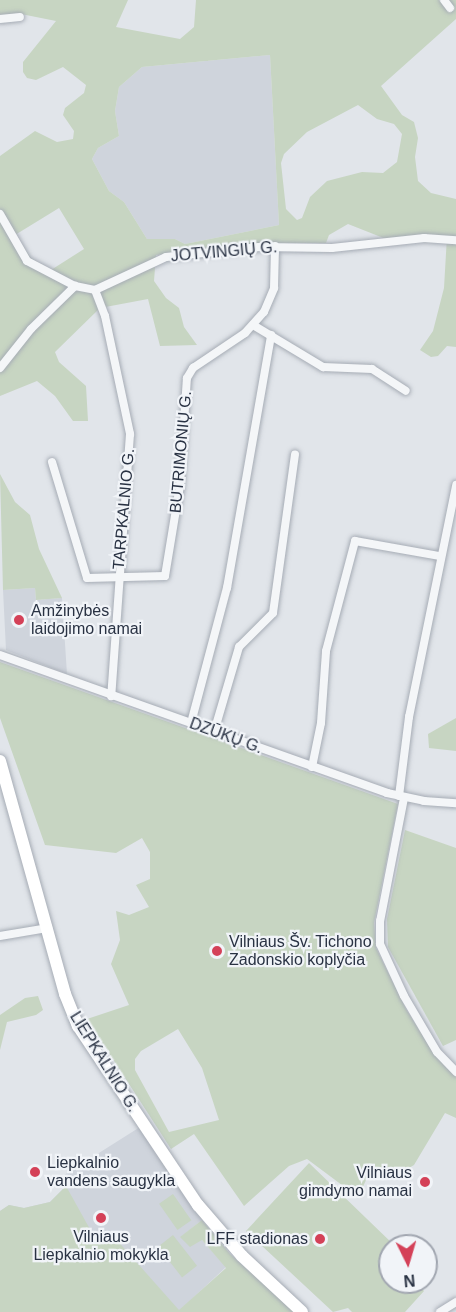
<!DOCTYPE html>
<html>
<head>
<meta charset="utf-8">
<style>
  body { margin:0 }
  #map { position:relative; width:456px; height:1312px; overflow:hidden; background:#e1e5ea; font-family:Arial,sans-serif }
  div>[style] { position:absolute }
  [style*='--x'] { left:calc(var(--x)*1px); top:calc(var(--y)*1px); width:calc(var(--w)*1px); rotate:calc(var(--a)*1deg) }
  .built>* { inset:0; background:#cfd4dc }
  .green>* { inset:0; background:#c7d5c2; transform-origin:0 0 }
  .roads { filter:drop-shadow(0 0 2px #a6acb5) drop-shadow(0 0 2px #a6acb5) }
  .street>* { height:8px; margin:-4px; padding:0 4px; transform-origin:4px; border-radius:4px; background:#f4f6f8 }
  .primary>* { height:12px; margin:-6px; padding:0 6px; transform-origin:6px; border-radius:6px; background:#fff }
  .dots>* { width:16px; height:16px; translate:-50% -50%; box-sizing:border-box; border:3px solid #f1f4f8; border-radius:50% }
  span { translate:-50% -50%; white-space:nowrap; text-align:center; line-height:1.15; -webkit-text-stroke:4.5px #f1f4f8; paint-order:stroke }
  .street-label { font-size:16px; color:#293243 }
  .poi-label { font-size:16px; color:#293243 }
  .left { translate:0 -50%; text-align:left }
  .right { translate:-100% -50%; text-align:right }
  .north { position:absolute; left:378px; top:1234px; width:60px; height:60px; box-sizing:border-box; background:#f1f4f8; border:2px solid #a1a6b0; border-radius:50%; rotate:175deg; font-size:16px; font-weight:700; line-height:24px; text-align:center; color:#293243 }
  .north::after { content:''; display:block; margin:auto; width:21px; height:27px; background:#d44158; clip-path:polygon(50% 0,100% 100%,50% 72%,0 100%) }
</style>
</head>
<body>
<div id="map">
  <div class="built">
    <div style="clip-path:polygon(270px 55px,279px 225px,185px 244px,175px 239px,147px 239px,124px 202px,109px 191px,92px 159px,98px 148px,119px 136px,115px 111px,119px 87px,142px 67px)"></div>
    <div style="clip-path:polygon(35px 588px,36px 600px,62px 598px,67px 674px,6px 650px,3px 590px)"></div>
    <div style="clip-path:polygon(140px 1127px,201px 1216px,202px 1220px,181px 1237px,202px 1240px,226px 1267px,179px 1311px,114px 1239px,97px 1240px,0 1211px,9px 1205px,24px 1208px,50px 1202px,66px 1186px,61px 1177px)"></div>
  </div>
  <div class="green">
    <div style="clip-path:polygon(evenodd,0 0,128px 0,116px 27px,180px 39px,194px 27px,196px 0,456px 0,456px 19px,381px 86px,402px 115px,414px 122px,418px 138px,415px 157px,418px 181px,431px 193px,456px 199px,456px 347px,447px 346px,438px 356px,431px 357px,420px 350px,433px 331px,444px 288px,447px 236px,386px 239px,348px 224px,329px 235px,326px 243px,265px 243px,156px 255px,154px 281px,166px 298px,179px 308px,184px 327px,197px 345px,160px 346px,148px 299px,100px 308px,55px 352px,59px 362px,86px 386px,88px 421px,73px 421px,55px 396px,37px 381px,0 396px,0 156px,35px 131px,57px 142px,73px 139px,74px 131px,63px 115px,65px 108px,84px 93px,86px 85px,63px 67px,36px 80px,27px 78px,23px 72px,23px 62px,56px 21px,21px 14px,0 16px,0 0,270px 55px,279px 225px,185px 244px,175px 239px,147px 239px,124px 202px,109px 191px,92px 159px,98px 148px,119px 136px,115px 111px,119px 87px,142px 67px,270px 55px,0 0,358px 105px,377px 119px,394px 124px,402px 134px,397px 162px,383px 173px,362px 172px,327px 181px,310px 197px,302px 218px,297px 220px,286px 209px,281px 163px,284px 154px,307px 132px,358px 105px,0 0,59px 208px,84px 249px,51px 270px,31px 258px,15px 235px,59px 208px)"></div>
    <div style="clip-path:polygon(0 474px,15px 502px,30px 515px,39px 549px,62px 598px,36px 600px,35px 588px,3px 590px)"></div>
    <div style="clip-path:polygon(evenodd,0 662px,398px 804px,374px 923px,376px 948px,406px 1009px,432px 1051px,456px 1076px,456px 1118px,445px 1113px,414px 1165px,397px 1175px,368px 1176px,358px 1197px,307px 1159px,289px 1166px,244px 1206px,194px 1134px,171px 1149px,87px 1019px,129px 1005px,111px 964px,120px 940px,116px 911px,129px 915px,149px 907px,136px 885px,150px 879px,150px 852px,142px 838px,116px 853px,45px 845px,0 718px,0 662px,178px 1029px,202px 1068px,219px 1120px,169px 1132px,135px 1070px,135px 1059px,141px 1051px,178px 1029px)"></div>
    <div style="clip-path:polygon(456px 718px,456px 751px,429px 748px,428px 734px)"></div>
    <div style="clip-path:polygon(405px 830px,456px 848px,456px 1040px,443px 1046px,388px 947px,387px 919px)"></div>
    <div style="clip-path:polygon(38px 996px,43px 1010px,36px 1015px,7px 1022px,0 1050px,0 1015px,25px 998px)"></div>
    <div style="clip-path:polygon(309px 1163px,395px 1246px,390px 1246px,390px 1282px,415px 1282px,424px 1291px,405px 1312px,352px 1312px,348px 1308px,333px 1312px,246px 1231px)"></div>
    <div style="clip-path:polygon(66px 1186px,96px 1240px,115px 1238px,179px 1310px,226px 1268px,202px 1240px,190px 1247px,180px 1237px,202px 1220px,230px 1254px,295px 1312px,0 1312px,0 1211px,9px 1205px,24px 1208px,50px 1202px)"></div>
    <div style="left:173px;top:1194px;width:32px;height:17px;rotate:55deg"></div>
    <div style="left:173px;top:1235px;width:39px;height:19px;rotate:52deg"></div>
  </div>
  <div class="roads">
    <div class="street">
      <div style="--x:444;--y:0;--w:10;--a:53"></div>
      <div style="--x:0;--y:19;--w:20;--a:-6"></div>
      <div style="--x:0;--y:214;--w:54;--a:60.1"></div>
      <div style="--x:27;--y:261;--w:54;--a:27.5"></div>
      <div style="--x:95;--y:290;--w:28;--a:69"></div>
      <div style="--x:105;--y:316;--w:121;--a:78"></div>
      <div style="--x:130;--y:434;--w:263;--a:94.1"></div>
      <div style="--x:253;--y:325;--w:82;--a:31"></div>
      <div style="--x:323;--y:367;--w:49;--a:2.3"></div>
      <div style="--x:372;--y:369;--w:40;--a:32.9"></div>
      <div style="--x:0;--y:368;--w:50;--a:-51.5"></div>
      <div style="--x:31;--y:329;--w:62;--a:-44.3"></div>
      <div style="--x:75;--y:286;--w:20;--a:11"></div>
      <div style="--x:95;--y:290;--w:78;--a:-24.9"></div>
      <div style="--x:166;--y:257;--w:94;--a:-6.1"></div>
      <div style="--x:259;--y:247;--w:73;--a:0.8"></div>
      <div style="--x:332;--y:248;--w:93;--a:-6.2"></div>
      <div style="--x:424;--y:238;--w:32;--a:4"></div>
      <div style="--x:52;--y:462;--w:121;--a:73.2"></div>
      <div style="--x:87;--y:578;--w:78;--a:-1.5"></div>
      <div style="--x:165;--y:576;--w:92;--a:-80.6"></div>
      <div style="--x:180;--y:485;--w:107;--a:-86.3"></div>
      <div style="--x:187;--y:378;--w:12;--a:-59"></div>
      <div style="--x:193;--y:368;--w:63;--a:-33.9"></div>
      <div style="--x:245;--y:333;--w:28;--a:-48"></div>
      <div style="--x:264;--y:312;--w:26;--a:-67"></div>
      <div style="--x:274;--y:288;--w:42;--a:-88.6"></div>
      <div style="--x:0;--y:655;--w:411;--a:19.6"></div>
      <div style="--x:387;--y:793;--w:38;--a:12"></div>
      <div style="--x:424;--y:801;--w:32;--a:4"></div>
      <div style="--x:191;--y:723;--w:140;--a:-75.1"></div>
      <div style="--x:227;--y:588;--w:257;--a:-80.1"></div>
      <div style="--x:214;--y:732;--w:89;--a:-73.6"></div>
      <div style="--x:239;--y:647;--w:48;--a:-45"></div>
      <div style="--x:273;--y:613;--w:160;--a:-82.1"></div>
      <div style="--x:312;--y:767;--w:45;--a:-78.4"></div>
      <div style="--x:321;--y:723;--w:72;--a:-86"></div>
      <div style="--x:326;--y:651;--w:114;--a:-75.2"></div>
      <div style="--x:355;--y:541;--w:85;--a:10.1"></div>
      <div style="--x:399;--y:796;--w:80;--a:-82.8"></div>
      <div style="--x:409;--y:717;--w:237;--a:-78.5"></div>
      <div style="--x:404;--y:798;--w:125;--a:101"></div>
      <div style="--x:380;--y:921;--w:23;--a:90"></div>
      <div style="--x:380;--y:944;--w:57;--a:65.2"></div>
      <div style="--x:404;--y:996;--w:65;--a:59.5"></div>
      <div style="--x:437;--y:1052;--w:28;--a:46"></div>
      <div style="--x:0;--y:936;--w:49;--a:-9.5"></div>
      <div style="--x:440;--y:1312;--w:19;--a:-32"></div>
    </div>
    <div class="primary">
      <div style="--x:0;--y:761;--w:242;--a:74.4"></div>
      <div style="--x:65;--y:994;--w:35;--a:68"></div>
      <div style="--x:78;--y:1026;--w:216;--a:56.2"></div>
      <div style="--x:198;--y:1205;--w:67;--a:49.2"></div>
      <div style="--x:242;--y:1256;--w:82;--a:43"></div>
    </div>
  </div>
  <div class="dots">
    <div style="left:19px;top:620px;background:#d44158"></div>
    <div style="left:217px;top:951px;background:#d44158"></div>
    <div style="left:35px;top:1172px;background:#d44158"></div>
    <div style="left:425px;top:1182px;background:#d44158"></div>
    <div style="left:101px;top:1218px;background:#d44158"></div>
    <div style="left:320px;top:1239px;background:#d44158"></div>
  </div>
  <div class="street-label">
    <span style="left:224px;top:252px;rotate:-5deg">JOTVINGIŲ G.</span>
    <span style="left:181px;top:452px;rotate:-85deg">BUTRIMONIŲ G.</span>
    <span style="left:124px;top:509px;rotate:-85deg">TARPKALNIO G.</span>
    <span style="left:226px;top:736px;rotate:20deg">DZŪKŲ G.</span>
    <span style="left:104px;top:1062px;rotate:58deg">LIEPKALNIO G.</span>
  </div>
  <div class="poi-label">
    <span class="left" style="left:31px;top:620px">Amžinybės<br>laidojimo namai</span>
    <span class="left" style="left:229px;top:951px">Vilniaus Šv. Tichono<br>Zadonskio koplyčia</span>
    <span class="left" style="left:47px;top:1172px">Liepkalnio<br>vandens saugykla</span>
    <span class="right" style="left:412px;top:1182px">Vilniaus<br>gimdymo namai</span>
    <span style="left:101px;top:1246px">Vilniaus<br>Liepkalnio mokykla</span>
    <span class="right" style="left:308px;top:1239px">LFF stadionas</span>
  </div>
  <div class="north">N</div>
</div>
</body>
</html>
